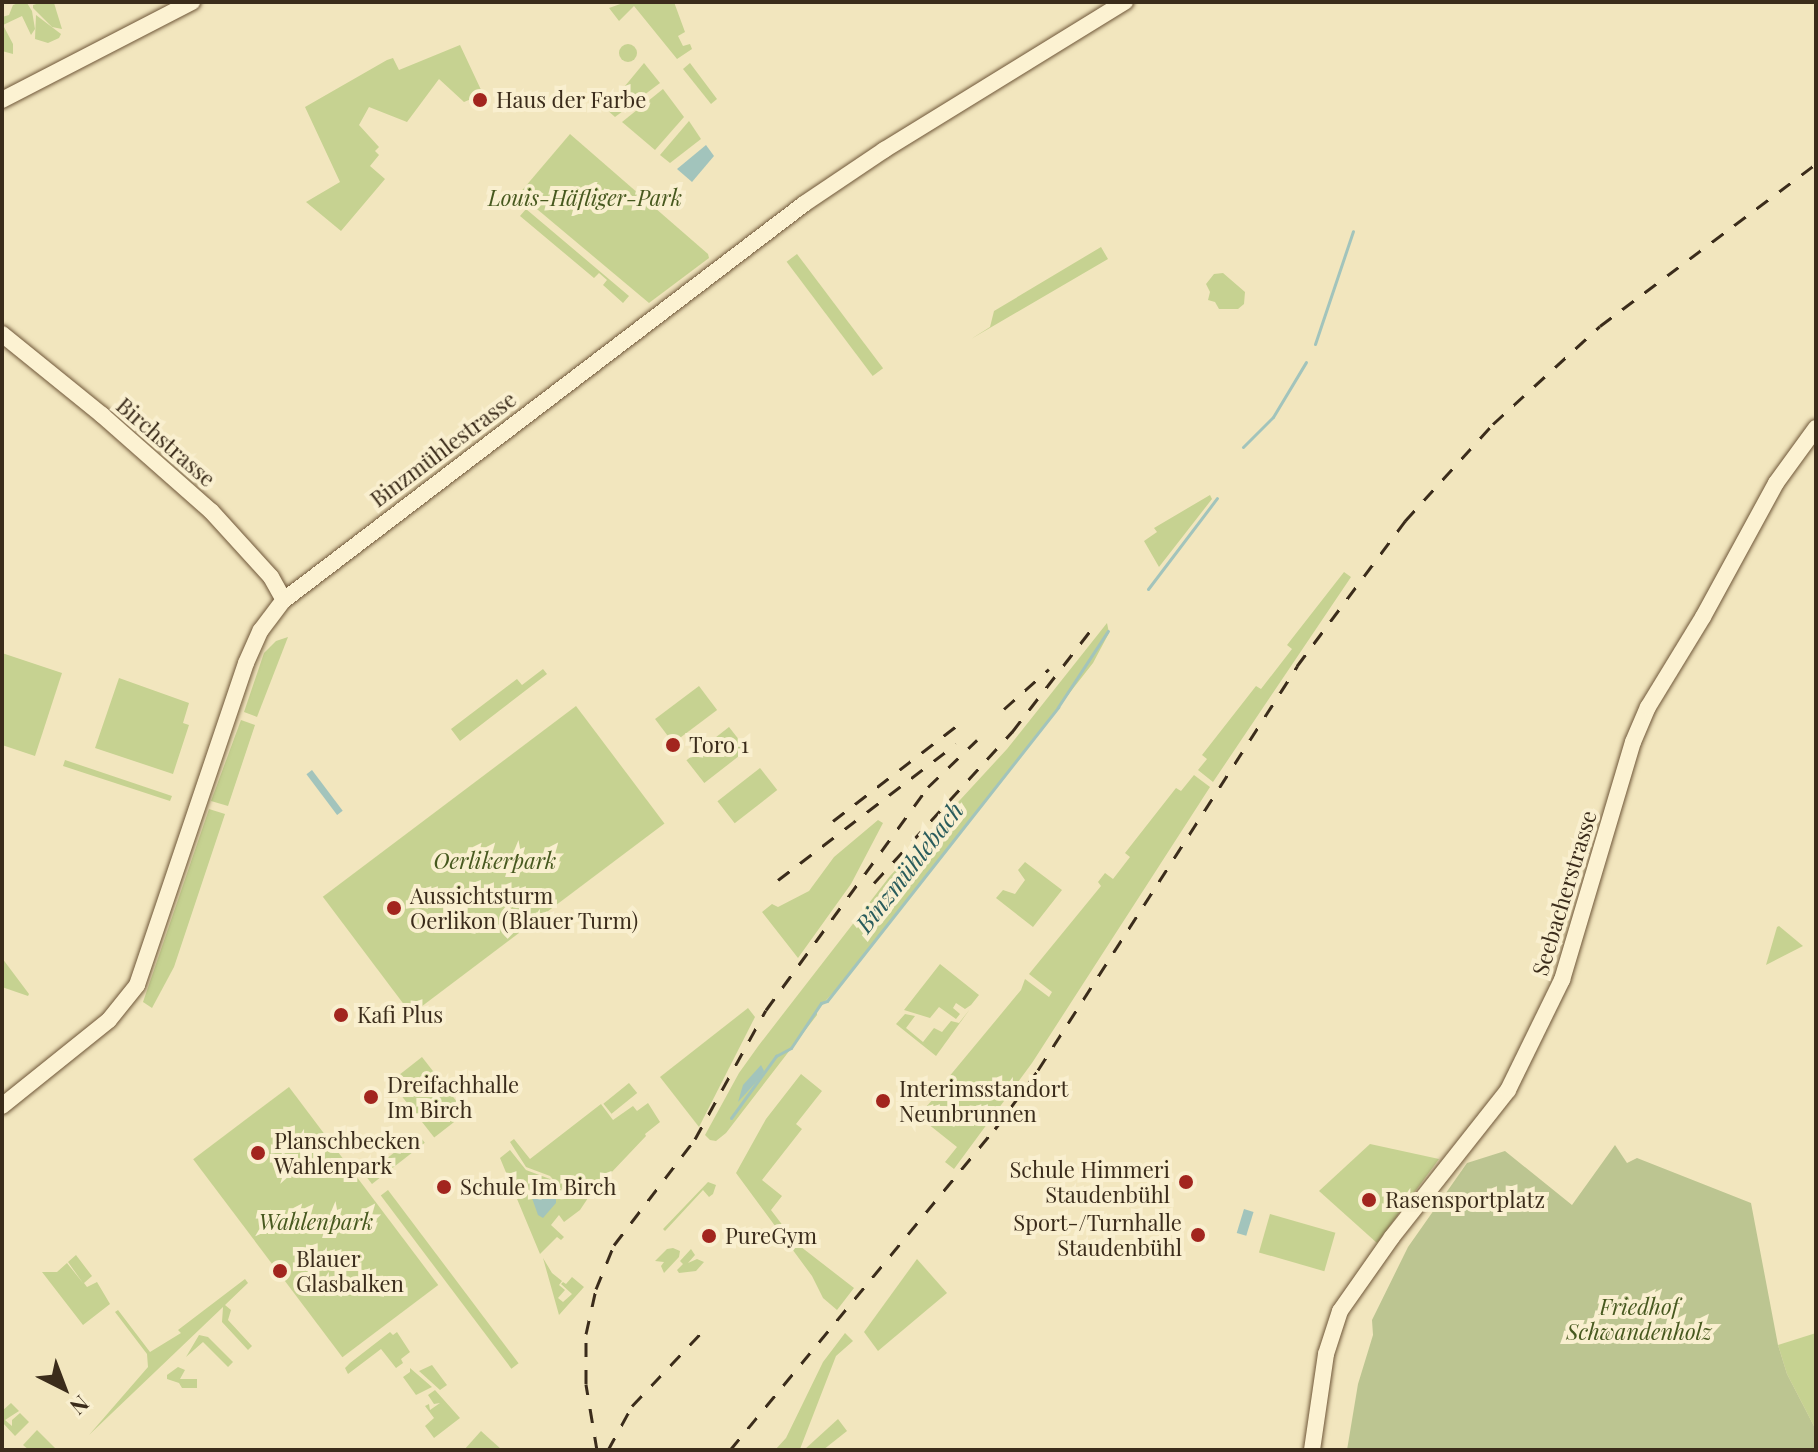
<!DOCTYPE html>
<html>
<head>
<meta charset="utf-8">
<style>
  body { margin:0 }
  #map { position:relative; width:1818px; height:1452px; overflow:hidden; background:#f2e6be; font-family:"Playfair Display",serif }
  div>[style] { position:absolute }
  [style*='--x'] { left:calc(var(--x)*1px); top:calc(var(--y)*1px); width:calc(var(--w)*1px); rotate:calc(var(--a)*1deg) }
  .green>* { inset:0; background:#c6d291; transform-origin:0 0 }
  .round { border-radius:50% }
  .cemetery>* { inset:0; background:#bcc591 }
  .water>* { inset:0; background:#a2c4bc; transform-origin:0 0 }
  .stream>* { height:3px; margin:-1.5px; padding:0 1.5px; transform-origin:1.5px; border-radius:1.5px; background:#a2c4bc }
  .roads { filter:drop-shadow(0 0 2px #6e5638) drop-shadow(0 0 2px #6e5638) }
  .secondary>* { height:16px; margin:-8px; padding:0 8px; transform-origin:8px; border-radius:8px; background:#fcf2d2 }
  .rail>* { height:3px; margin-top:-1.5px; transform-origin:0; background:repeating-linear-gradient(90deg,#3b2c1b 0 14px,transparent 0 28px) }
  .dots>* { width:22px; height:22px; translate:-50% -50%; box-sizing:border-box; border:4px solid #f9efcf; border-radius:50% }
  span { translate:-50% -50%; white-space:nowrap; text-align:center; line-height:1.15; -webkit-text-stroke:8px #f9efcf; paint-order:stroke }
  .poi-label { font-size:22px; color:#3b2c1b }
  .left { translate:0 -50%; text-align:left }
  .right { translate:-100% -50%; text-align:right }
  .park-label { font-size:22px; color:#47591f; font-style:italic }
  .street-label { font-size:22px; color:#3b2c1b }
  .water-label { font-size:24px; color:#295c5c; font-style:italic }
  .frame { position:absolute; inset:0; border:4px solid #3b2c1b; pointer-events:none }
  .north { position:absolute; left:24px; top:1348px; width:80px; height:80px; -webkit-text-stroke:6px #f9efcf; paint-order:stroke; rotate:138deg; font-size:22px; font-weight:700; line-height:32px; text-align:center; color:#3b2c1b }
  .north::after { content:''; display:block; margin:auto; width:28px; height:36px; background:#3b2c1b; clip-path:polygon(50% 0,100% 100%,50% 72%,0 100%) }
</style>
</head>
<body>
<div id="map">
  <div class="green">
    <div style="clip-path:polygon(21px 2px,27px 3px,32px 11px,35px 29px,31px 35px,22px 16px,3px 25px,13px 44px,13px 54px,2px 51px,2px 17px,9px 15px,13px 5px)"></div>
    <div style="clip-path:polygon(43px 2px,54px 3px,62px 29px,52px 27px,33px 8px,33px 5px)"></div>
    <div style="clip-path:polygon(626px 2px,674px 2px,685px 32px,678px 36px,683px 46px,690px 44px,692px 49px,677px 59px,634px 6px,619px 21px,609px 8px)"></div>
    <div style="clip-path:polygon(36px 15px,61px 34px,59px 38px,48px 43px,35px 39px)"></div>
    <div class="round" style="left:619px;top:44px;width:18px;height:18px"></div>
    <div style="clip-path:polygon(460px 45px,483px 94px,464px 102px,439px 79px,407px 122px,369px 107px,359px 125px,379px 147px,375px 151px,379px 155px,370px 166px,385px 179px,341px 231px,306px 202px,340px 182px,305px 107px,387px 60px,393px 58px,399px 70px)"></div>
    <div style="clip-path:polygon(644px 63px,660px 83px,615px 117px,606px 109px)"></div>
    <div style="clip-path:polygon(690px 63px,717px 99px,711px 104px,683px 69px)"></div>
    <div style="clip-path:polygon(663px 89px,684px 117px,655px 150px,622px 122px)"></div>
    <div style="clip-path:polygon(689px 121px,701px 139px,670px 163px,660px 155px)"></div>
    <div style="clip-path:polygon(570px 134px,708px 254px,709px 258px,649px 303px,519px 194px)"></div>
    <div style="clip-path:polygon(526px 209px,629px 296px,623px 303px,603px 285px,607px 280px,599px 273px,594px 278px,520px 216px)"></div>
    <div style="clip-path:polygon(1101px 247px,1108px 259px,971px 339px,990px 327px,994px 311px)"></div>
    <div style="left:797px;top:254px;width:143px;height:13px;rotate:53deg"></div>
    <div style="clip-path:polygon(1223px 273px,1245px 292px,1244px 304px,1238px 309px,1219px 309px,1215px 302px,1208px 300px,1210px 292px,1206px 284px,1214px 274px)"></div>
    <div style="clip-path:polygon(1210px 495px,1212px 499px,1159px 567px,1144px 541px,1157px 532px,1154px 528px)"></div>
    <div style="clip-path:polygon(1344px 572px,1351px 577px,1213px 782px,1198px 770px,1207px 759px,1202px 755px,1256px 686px,1261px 689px,1292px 649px,1287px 645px)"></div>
    <div style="clip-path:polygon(1107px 623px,1109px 633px,1093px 663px,847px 978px,817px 1010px,817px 1015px,726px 1133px,716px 1141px,710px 1140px,705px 1135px,739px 1073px,759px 1045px,890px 876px,1007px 749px)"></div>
    <div style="clip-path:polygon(288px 637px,257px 717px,244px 712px,264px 653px,276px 641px)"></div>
    <div style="clip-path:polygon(2px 653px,62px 673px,35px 756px,2px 745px)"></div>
    <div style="clip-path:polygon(543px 669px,547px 674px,460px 741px,451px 729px,517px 679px,522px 685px)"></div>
    <div style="clip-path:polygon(119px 678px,189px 703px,183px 723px,189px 725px,173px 774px,95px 748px)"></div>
    <div style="left:699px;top:686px;width:30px;height:55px;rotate:53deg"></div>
    <div style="left:576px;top:706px;width:147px;height:317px;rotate:53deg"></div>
    <div style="clip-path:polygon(241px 720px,255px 725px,228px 806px,211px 801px)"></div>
    <div style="left:729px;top:727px;width:29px;height:54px;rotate:52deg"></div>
    <div style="clip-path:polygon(65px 760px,172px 796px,170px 801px,63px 766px)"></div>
    <div style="left:760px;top:768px;width:28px;height:54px;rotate:52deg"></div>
    <div style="clip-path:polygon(1194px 775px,1210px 787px,1032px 1063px,954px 1169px,945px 1162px,957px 1147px,918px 1116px,950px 1080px,948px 1078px,1021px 990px,1025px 979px,1049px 997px,1052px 992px,1029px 974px,1101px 886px,1098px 882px,1105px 873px,1113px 879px,1130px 857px,1125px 853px,1176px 788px,1181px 791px)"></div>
    <div style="clip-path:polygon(209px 809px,225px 814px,174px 967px,152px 1008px,143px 1002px)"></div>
    <div style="clip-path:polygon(878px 820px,883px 823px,851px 884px,798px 958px,762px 912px,772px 904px,778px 907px,809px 891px,834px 857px)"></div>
    <div style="clip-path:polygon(1025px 862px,1062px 890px,1033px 927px,996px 898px,1003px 890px,1015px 894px,1025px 880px,1018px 870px)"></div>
    <div style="clip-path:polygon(1779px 926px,1803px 946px,1766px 965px,1777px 927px)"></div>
    <div style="clip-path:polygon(2px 958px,29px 994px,28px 996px,2px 987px)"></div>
    <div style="clip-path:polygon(940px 964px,979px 995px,971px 1005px,965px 1009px,956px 1003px,953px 1008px,960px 1014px,956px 1019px,939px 1007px,930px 1018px,904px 1010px)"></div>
    <div style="clip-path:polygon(748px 1008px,755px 1017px,699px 1127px,660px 1077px)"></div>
    <div style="clip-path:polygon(970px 1009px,936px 1056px,896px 1024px,905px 1014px,915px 1016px,906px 1028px,923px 1042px,934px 1028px,942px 1032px,951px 1021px,959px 1023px)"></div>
    <div style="left:422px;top:1057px;width:71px;height:40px;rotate:52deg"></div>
    <div style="clip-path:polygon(801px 1074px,822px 1091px,796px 1124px,802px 1129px,762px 1180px,782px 1196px,771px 1210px,796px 1243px,854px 1288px,837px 1310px,823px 1298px,812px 1276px,736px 1173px,766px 1119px)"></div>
    <div style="left:629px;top:1083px;width:13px;height:33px;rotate:51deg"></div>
    <div style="left:289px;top:1087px;width:248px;height:120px;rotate:53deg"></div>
    <div style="clip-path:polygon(648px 1103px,660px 1122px,645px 1134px,646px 1136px,590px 1195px,580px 1210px,564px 1222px,559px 1215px,551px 1225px,564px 1237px,561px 1240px,557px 1237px,540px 1254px,500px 1158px,510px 1150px,526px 1170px,550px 1179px,565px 1193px,550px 1176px,526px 1167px,510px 1142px,514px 1139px,530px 1159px,601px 1104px,613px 1120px,633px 1106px,637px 1111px)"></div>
    <div style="left:418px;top:1134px;width:11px;height:67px;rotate:52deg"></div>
    <div style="clip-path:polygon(1370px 1144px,1439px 1159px,1377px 1243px,1319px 1191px)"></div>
    <div style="clip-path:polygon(708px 1182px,716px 1185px,713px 1194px,709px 1197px,703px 1190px,665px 1231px,663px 1229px)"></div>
    <div style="left:388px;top:1190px;width:217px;height:9px;rotate:53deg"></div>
    <div style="left:1270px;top:1214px;width:68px;height:40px;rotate:16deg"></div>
    <div style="clip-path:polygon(673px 1248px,680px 1251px,679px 1257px,664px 1273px,661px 1266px,664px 1262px,655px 1261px,667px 1249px)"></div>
    <div style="clip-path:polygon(691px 1249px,695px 1255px,688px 1263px,697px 1259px,704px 1262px,696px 1271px,679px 1273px,677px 1270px,683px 1264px,680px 1261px)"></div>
    <div style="clip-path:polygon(76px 1255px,92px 1276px,84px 1283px,87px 1287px,97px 1282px,110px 1304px,83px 1325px,42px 1272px,57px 1272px,67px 1263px,83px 1283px,68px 1262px)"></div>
    <div style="clip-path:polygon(543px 1258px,552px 1273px,562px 1281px,559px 1285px,565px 1290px,558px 1298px,563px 1302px,572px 1294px,561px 1284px,563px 1282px,566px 1284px,572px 1277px,584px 1287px,559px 1315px)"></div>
    <div style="clip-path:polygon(917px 1259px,947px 1293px,878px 1351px,864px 1332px)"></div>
    <div style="clip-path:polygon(245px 1279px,248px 1283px,225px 1305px,231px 1310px,228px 1320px,252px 1346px,248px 1350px,222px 1322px,223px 1307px,89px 1435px,148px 1367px,147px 1354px,115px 1312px,118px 1310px,150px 1352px,181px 1333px,178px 1330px)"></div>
    <div style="clip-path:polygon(390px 1332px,393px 1335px,397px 1332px,410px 1352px,401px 1359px,403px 1363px,396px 1368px,381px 1349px,348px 1374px,345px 1368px,350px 1363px)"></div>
    <div style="clip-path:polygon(845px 1333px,853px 1341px,836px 1356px,800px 1449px,775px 1450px,786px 1438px,823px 1362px)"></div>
    <div style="clip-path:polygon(1816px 1333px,1816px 1430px,1787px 1374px,1778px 1345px)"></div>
    <div style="clip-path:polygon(199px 1335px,208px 1337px,233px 1362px,228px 1367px,203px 1342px,186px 1357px)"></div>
    <div style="clip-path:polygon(432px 1365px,447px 1385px,440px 1390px,419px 1371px)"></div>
    <div style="clip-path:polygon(178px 1367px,185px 1370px,180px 1379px,197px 1379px,197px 1388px,182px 1388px,179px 1383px,167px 1379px,167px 1375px)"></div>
    <div style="clip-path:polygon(410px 1368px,432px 1387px,416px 1395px,403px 1377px,410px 1372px)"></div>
    <div style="clip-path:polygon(435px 1390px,460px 1418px,434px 1438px,425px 1426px,434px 1418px,425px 1406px,429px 1404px,430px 1410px,440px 1403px,434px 1404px,428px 1395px)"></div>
    <div style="clip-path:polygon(11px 1403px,19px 1411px,5px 1420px,12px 1426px,12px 1420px,20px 1413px,29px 1422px,15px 1436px,2px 1422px,2px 1411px)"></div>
    <div style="clip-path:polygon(838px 1419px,847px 1431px,823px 1450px,804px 1450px)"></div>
    <div style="clip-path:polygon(37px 1430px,55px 1448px,55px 1450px,29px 1450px,23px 1445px)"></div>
    <div style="clip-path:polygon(481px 1431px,502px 1450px,464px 1450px)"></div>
  </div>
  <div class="cemetery">
    <div style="clip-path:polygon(1615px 1145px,1627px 1163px,1637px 1158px,1751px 1203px,1778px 1345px,1787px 1374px,1816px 1430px,1816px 1450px,1347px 1450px,1358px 1384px,1373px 1335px,1372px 1320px,1408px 1247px,1467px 1163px,1505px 1151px,1572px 1205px)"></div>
  </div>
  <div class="water">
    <div style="clip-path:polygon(706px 145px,714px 156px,692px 182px,677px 169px)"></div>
    <div style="left:312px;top:770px;width:51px;height:7px;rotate:53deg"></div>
    <div style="clip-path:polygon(761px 1065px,764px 1071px,759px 1079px,738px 1102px,743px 1085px)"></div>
    <div style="clip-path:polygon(540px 1186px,556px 1195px,556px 1203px,543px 1218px,538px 1215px,532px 1198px)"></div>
    <div style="left:1244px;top:1209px;width:10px;height:25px;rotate:17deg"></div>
  </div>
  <div class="stream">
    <div style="--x:1315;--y:344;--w:119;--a:-71.4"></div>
    <div style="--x:1243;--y:447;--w:42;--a:-45"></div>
    <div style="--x:1273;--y:417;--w:64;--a:-59"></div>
    <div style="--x:1148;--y:589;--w:114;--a:-52.8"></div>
    <div style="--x:731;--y:1118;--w:77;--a:-54"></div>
    <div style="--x:776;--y:1056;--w:17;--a:-28"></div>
    <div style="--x:791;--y:1048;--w:54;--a:-56.3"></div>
    <div style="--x:821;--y:1003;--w:6;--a:-18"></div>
    <div style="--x:827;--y:1001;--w:374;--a:-51.8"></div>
    <div style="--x:1058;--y:707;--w:91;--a:-56.7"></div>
  </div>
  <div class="roads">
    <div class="secondary">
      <div style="--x:2;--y:100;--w:214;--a:-27.3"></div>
      <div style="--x:2;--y:334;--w:129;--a:39"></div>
      <div style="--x:102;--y:415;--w:145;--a:41.4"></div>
      <div style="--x:211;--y:511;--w:89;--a:47.7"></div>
      <div style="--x:271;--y:577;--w:26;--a:61"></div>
      <div style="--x:2;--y:1106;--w:137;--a:-38.8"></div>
      <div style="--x:109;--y:1020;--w:45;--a:-51.3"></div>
      <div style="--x:137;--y:985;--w:340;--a:-71.3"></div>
      <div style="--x:246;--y:663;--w:36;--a:-66"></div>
      <div style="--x:261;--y:630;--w:38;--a:-53"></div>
      <div style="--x:284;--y:600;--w:654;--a:-37.29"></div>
      <div style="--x:804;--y:204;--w:97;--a:-34"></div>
      <div style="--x:884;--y:150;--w:283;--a:-31.6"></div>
      <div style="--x:1312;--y:1450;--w:97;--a:-81.7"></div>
      <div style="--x:1326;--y:1354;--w:45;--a:-72"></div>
      <div style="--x:1340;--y:1311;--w:90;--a:-54.9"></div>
      <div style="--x:1392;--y:1237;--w:187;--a:-51.7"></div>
      <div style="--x:1508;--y:1090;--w:123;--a:-63.9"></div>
      <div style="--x:1562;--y:980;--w:248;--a:-73.4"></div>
      <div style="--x:1633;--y:742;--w:38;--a:-67"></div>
      <div style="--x:1648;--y:707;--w:105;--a:-58.6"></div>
      <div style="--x:1703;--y:617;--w:153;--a:-61.4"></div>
      <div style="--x:1776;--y:483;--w:68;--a:-54"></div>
    </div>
  </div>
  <div class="rail">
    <div style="--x:1004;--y:709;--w:60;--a:-41.6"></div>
    <div style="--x:833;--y:821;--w:159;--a:-37.6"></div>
    <div style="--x:778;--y:880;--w:224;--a:-37.4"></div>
    <div style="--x:874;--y:883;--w:205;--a:-47.6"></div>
    <div style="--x:1012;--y:732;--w:139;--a:-52.3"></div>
    <div style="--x:597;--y:1450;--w:67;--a:-99.5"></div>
    <div style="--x:586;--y:1384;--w:50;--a:-90"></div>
    <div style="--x:586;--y:1334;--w:46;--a:-77.5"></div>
    <div style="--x:596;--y:1289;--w:48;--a:-67.8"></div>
    <div style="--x:614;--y:1245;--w:133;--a:-52.6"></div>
    <div style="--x:695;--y:1139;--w:147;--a:-61.2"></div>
    <div style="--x:766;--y:1010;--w:276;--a:-54"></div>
    <div style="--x:928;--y:787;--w:68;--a:-43.8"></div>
    <div style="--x:608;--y:1450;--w:50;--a:-61.4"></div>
    <div style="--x:632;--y:1406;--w:99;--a:-46.6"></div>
    <div style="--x:730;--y:1450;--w:416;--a:-50.5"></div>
    <div style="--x:995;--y:1129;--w:73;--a:-53.9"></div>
    <div style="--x:1038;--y:1070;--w:480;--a:-57.3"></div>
    <div style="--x:1297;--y:666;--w:181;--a:-53.3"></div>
    <div style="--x:1405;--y:521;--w:131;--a:-47.8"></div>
    <div style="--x:1493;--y:424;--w:145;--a:-42.5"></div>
    <div style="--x:1600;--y:326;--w:270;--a:-36.9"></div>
  </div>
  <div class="dots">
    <div style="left:480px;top:100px;background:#a2251e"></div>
    <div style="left:673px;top:745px;background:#a2251e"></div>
    <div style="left:394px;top:908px;background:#a2251e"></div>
    <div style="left:341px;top:1015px;background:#a2251e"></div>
    <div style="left:371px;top:1097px;background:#a2251e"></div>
    <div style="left:883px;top:1101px;background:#a2251e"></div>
    <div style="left:258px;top:1153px;background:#a2251e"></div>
    <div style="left:1186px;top:1182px;background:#a2251e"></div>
    <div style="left:444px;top:1187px;background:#a2251e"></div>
    <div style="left:1369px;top:1200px;background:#a2251e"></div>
    <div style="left:1198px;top:1235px;background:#a2251e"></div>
    <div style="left:709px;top:1236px;background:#a2251e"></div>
    <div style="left:280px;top:1271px;background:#a2251e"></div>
  </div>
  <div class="poi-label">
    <span class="left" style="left:496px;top:100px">Haus der Farbe</span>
    <span class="left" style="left:689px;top:745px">Toro 1</span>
    <span class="left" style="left:410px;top:908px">Aussichtsturm<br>Oerlikon (Blauer Turm)</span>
    <span class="left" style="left:357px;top:1015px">Kafi Plus</span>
    <span class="left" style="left:387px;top:1097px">Dreifachhalle<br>Im Birch</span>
    <span class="left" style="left:899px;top:1101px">Interimsstandort<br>Neunbrunnen</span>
    <span class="left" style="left:274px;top:1153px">Planschbecken<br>Wahlenpark</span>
    <span class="right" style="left:1170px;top:1182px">Schule Himmeri<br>Staudenbühl</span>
    <span class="left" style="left:460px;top:1187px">Schule Im Birch</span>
    <span class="left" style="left:1385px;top:1200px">Rasensportplatz</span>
    <span class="right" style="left:1182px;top:1235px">Sport-/Turnhalle<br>Staudenbühl</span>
    <span class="left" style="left:725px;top:1236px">PureGym</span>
    <span class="left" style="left:296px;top:1271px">Blauer<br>Glasbalken</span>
  </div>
  <div class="park-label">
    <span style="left:585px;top:198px">Louis-Häfliger-Park</span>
    <span style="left:495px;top:861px">Oerlikerpark</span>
    <span style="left:316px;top:1222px">Wahlenpark</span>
    <span style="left:1639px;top:1319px">Friedhof<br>Schwandenholz</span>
  </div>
  <div class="street-label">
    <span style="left:166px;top:442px;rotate:41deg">Birchstrasse</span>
    <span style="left:443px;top:449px;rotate:-37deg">Binzmühlestrasse</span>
    <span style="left:1564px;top:893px;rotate:-73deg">Seebacherstrasse</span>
  </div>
  <div class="water-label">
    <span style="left:909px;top:867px;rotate:-52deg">Binzmühlebach</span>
  </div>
  <div class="frame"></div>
  <div class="north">N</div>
</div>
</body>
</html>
